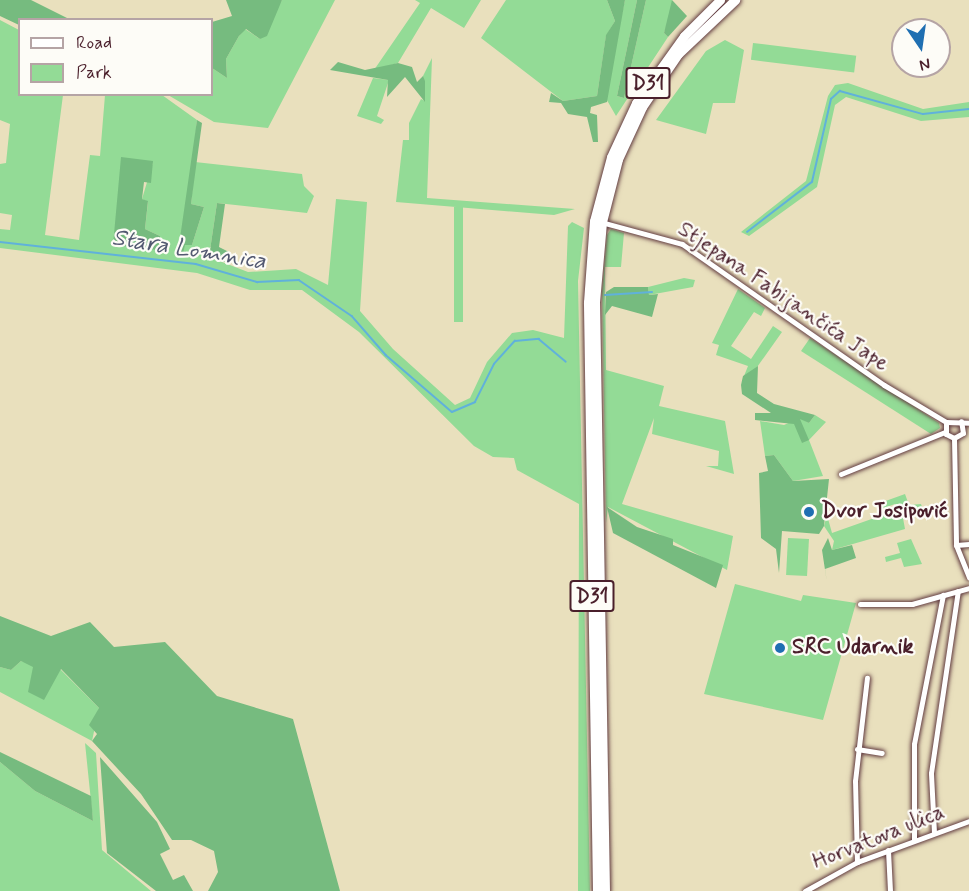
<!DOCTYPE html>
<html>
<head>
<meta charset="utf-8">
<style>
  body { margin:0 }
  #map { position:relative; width:969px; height:891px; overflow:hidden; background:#e9e0bd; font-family:Mynerve,sans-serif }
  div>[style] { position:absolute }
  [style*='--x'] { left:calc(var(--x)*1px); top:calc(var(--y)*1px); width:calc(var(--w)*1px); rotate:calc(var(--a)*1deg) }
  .green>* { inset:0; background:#93db96; transform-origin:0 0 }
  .forest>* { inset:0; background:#76bb7f }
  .stream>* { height:1.5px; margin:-0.75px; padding:0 0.75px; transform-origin:0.75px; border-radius:0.75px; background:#60b1db }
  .roads { filter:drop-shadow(0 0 2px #623c41) drop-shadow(0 0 2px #623c41) }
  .minor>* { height:5px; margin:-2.5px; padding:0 2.5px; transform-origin:2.5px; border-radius:2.5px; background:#fff }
  .primary>* { height:9px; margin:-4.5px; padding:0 4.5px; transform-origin:4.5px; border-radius:4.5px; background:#fff }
  .dots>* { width:16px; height:16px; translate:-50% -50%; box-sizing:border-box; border:3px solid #fdfcf7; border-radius:50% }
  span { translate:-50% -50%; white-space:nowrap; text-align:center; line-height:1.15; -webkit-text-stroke:4.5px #fdfcf7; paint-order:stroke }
  .shield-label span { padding:2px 4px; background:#fdfcf7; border:2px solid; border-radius:4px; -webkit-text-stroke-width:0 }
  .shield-label { font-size:21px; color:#4a1f2b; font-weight:700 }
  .street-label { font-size:22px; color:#4a1f2b }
  .poi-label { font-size:22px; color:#4a1f2b; font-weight:700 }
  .left { translate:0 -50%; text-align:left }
  .water-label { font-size:24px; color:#535971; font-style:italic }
  .legend { position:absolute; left:18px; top:18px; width:195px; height:78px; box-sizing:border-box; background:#fdfcf7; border:2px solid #b5a4a5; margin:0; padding:8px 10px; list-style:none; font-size:18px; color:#4a1f2b }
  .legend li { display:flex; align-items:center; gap:12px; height:30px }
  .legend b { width:30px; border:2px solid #b5a4a5 }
  .north { position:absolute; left:891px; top:18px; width:60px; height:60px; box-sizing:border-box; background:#fdfcf7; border:2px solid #b5a4a5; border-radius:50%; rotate:167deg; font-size:16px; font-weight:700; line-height:24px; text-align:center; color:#4a1f2b }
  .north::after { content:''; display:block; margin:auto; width:21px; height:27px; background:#1f6fb2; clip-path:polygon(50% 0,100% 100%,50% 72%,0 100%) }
</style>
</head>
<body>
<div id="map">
  <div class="green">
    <div style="clip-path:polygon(282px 0,335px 0,268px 128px,214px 122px,168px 95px,212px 94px,212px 68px,227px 78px,226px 59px,239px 36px,245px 29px,260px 39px)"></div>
    <div style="clip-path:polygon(415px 0,481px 0,464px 28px,431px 8px,398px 63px,374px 70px,420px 3px)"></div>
    <div style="clip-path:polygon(506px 0,607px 0,615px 21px,606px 36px,597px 96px,563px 101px,481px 38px)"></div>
    <div style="clip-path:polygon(625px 0,637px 0,617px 96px,624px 98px,646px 0,672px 0,672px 10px,664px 33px,668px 37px,616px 116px,604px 95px)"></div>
    <div style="clip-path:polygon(evenodd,0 20px,19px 30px,20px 94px,63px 95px,45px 235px,79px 240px,90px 155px,100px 156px,105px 95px,162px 95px,197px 120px,185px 245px,192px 245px,204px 207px,191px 204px,195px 162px,302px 174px,304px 186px,314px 196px,307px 213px,217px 203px,209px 257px,248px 272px,296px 269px,328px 285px,336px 199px,367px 202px,360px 311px,393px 349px,455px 405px,470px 398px,487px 362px,512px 333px,533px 330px,564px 338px,568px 226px,572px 222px,584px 228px,578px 281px,590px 891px,578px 891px,579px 504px,517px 470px,514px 458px,493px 457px,474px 446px,359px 332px,302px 290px,250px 290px,197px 273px,0 248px,0 229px,10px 230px,12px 215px,0 213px,0 164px,6px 163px,10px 124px,0 120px,0 20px,153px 162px,142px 199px,148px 202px,145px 229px,160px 236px,113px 245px,153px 162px)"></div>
    <div style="clip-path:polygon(725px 40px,744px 50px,735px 103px,713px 103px,706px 134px,656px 120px,706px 51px)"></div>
    <div style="left:753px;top:43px;width:104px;height:17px;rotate:7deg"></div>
    <div style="clip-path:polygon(432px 58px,427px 198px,575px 209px,554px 215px,396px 202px,403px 140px,409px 140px,409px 123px,421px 99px,425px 101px,423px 76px)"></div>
    <div style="clip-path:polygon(373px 78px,389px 80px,377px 116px,384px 120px,381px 124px,357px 116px)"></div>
    <div style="clip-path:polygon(848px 83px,923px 109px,969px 102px,969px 117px,921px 121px,846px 97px,835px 105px,817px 187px,749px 236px,741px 232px,806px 181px,828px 96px,835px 85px)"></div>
    <div style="left:454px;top:207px;width:9px;height:115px"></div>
    <div style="clip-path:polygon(611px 229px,624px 233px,621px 267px,605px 267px,606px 370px,664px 386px,659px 406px,725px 421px,734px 474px,706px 466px,718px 466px,719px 451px,652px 434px,654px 418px,622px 504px,733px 536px,727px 570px,608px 507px,606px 523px,602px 291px,607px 235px)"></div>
    <div style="clip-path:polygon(684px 278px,695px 280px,693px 287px,649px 295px,648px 287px)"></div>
    <div style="clip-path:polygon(738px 289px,765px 308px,761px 316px,754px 312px,731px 346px,751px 359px,773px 326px,782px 332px,755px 370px,744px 376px,748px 366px,716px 355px,719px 345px,712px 343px)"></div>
    <div style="clip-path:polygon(810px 338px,939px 423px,940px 428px,931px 434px,801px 351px)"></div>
    <div style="clip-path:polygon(815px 415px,826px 422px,809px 440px,823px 476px,793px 481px,774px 455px,765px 456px,760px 421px,784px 425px,800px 418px,809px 423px)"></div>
    <div style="clip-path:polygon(905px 494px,909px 505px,921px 504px,923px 510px,903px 518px,905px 529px,832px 550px,834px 541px,824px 526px,827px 515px,832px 533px,897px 510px,895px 504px,881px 509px,880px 503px)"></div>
    <div style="left:788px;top:538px;width:21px;height:37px;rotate:3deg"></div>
    <div style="clip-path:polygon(911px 539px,922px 564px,904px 567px,901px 558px,886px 562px,885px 557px,900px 553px,897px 543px)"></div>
    <div style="clip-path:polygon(735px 584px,801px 601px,803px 595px,856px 603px,823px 720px,704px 694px)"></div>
    <div style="clip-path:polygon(21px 661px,60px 669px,99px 708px,92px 741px,0 692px,0 667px,11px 670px)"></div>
    <div style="clip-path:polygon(85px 743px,96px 753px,102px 850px,151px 891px,0 891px,0 762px,35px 791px,93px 821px)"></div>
  </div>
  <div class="forest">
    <div style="clip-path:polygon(0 0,31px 0,69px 19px,20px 20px,19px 25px,0 16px)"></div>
    <div style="clip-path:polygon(226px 0,282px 0,267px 36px,260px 39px,246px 29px,239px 36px,226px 59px,227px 78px,212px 68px,212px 22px,232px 16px)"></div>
    <div style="clip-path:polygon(607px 0,625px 0,607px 102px,591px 107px,590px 113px,597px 115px,598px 142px,593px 142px,587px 117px,568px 114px,561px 103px,549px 102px,551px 93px,563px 101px,597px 96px,606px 35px,615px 21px)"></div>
    <div style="clip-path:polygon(637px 0,646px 0,624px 98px,617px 96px)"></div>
    <div style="clip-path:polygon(672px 0,687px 16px,668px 37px,664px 33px)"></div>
    <div style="clip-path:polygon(338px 62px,365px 70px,398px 63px,412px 67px,417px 82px,423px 76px,425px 81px,425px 102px,405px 77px,387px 97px,388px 80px,330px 70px)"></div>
    <div style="clip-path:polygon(197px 120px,202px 123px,191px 204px,204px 207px,192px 245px,185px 245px,183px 253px,178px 252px)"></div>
    <div style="clip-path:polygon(121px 157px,153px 161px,151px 183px,144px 182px,142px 199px,148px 201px,145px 229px,160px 236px,159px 250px,113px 245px)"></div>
    <div style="clip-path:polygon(217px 203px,225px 204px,219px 247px,229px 252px,228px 263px,209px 257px)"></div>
    <div style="clip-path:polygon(614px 287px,648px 287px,649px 295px,658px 294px,652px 317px,612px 306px,605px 315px,606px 292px)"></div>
    <div style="clip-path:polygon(758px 366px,757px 393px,774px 404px,815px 415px,809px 423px,800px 419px,809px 440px,802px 443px,794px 424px,755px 420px,755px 413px,771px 413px,742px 394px,741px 385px,743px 376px)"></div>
    <div style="clip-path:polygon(774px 455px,793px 481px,829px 479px,824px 526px,819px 534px,782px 531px,779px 573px,776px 549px,761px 538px,759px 473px,768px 471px,765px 456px)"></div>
    <div style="clip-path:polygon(607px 507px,637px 527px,673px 539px,673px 545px,723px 565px,716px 588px,613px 533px)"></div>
    <div style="clip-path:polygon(828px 538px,832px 550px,852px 545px,856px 558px,825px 569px,827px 583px,822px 550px)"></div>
    <div style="clip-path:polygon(0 616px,51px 636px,90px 622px,114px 647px,165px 642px,217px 696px,293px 719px,340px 891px,208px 891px,218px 872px,214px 851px,191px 840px,172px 840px,141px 794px,92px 741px,97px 734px,89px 725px,99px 708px,61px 669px,44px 700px,28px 692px,33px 667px,21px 661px,11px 670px,0 667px)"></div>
    <div style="clip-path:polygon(0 752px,91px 796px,93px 821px,35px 791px,0 762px)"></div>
    <div style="clip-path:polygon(100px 757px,157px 822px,170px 849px,160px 854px,173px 880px,184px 875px,193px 891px,156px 891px,107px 853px)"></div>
  </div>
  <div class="stream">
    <div style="--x:747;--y:232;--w:82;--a:-37.6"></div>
    <div style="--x:812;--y:182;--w:85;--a:-77.1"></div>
    <div style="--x:831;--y:99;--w:12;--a:-42"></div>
    <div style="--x:840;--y:91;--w:86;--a:15.5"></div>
    <div style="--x:923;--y:114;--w:46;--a:-6.2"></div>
    <div style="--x:0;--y:242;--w:197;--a:6.4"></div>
    <div style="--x:196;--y:264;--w:64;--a:16.4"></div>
    <div style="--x:257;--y:282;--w:42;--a:-2.7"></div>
    <div style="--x:299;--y:280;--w:64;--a:34.2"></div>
    <div style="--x:352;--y:316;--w:52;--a:48.9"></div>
    <div style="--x:386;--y:355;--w:87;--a:40.8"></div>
    <div style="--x:452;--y:412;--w:25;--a:-23"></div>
    <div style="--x:475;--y:402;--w:42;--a:-63.4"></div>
    <div style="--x:494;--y:364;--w:31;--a:-48"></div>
    <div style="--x:515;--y:341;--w:24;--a:-5"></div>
    <div style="--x:539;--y:339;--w:35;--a:40"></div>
    <div style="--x:605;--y:295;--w:47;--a:-3.7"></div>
  </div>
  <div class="roads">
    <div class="minor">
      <div style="--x:601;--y:222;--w:84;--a:15.2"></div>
      <div style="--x:682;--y:244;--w:246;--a:34.9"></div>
      <div style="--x:884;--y:385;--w:72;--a:30.8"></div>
      <div style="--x:954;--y:438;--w:107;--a:88.9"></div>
      <div style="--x:956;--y:545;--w:35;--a:68"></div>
      <div style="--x:954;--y:438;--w:9;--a:-153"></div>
      <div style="--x:946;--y:434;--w:12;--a:-90"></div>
      <div style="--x:946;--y:422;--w:23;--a:2"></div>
      <div style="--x:954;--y:438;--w:10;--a:-29"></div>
      <div style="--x:963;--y:433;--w:12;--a:-99"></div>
      <div style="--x:841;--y:474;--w:112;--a:-22"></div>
      <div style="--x:956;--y:545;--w:13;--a:-4"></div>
      <div style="--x:860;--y:604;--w:52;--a:0"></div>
      <div style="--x:912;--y:604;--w:59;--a:-15.7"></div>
      <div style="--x:857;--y:749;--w:25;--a:9"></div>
      <div style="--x:934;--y:833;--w:60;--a:-92.9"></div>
      <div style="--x:931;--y:773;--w:184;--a:-81.6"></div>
      <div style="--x:914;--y:840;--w:96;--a:-90"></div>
      <div style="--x:914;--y:744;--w:152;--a:-79"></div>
      <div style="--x:888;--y:850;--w:41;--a:87.2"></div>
      <div style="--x:857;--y:862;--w:81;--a:-91.4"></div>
      <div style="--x:855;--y:781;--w:104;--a:-83.4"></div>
      <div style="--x:805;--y:891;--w:60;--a:-29.1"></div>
      <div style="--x:857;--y:862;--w:119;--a:-20.1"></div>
    </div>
    <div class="primary">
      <div style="--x:597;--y:891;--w:589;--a:-90.88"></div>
      <div style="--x:588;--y:302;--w:81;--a:-85.8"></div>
      <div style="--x:594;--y:221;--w:66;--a:-75.1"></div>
      <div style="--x:611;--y:157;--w:60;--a:-65.2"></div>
      <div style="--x:636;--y:103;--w:82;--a:-54.4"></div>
      <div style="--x:684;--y:36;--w:51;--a:-45"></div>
      <div style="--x:605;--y:891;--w:589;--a:-90.97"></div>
      <div style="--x:595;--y:302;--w:80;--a:-85"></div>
      <div style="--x:602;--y:222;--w:65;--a:-75.7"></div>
      <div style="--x:618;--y:159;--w:57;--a:-65.2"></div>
      <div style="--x:642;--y:107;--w:64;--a:-55.8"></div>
      <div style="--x:678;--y:54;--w:79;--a:-43.5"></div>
    </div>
  </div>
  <div class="dots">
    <div style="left:809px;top:512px;background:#1f6fb2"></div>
    <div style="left:780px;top:648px;background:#1f6fb2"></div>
  </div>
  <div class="shield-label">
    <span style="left:648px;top:83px">D31</span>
    <span style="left:592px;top:596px">D31</span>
  </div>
  <div class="street-label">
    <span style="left:783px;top:297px;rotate:34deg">Stjepana Fabijančića Jape</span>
    <span style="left:879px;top:838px;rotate:-22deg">Horvatova ulica</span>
  </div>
  <div class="poi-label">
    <span class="left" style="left:821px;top:512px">Dvor Josipović</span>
    <span class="left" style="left:792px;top:648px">SRC Udarnik</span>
  </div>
  <div class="water-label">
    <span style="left:189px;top:250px;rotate:9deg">Stara Lomnica</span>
  </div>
  <ul class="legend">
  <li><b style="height:8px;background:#fff"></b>Road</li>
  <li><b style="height:16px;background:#93db96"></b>Park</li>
  </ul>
  <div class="north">N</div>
</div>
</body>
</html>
